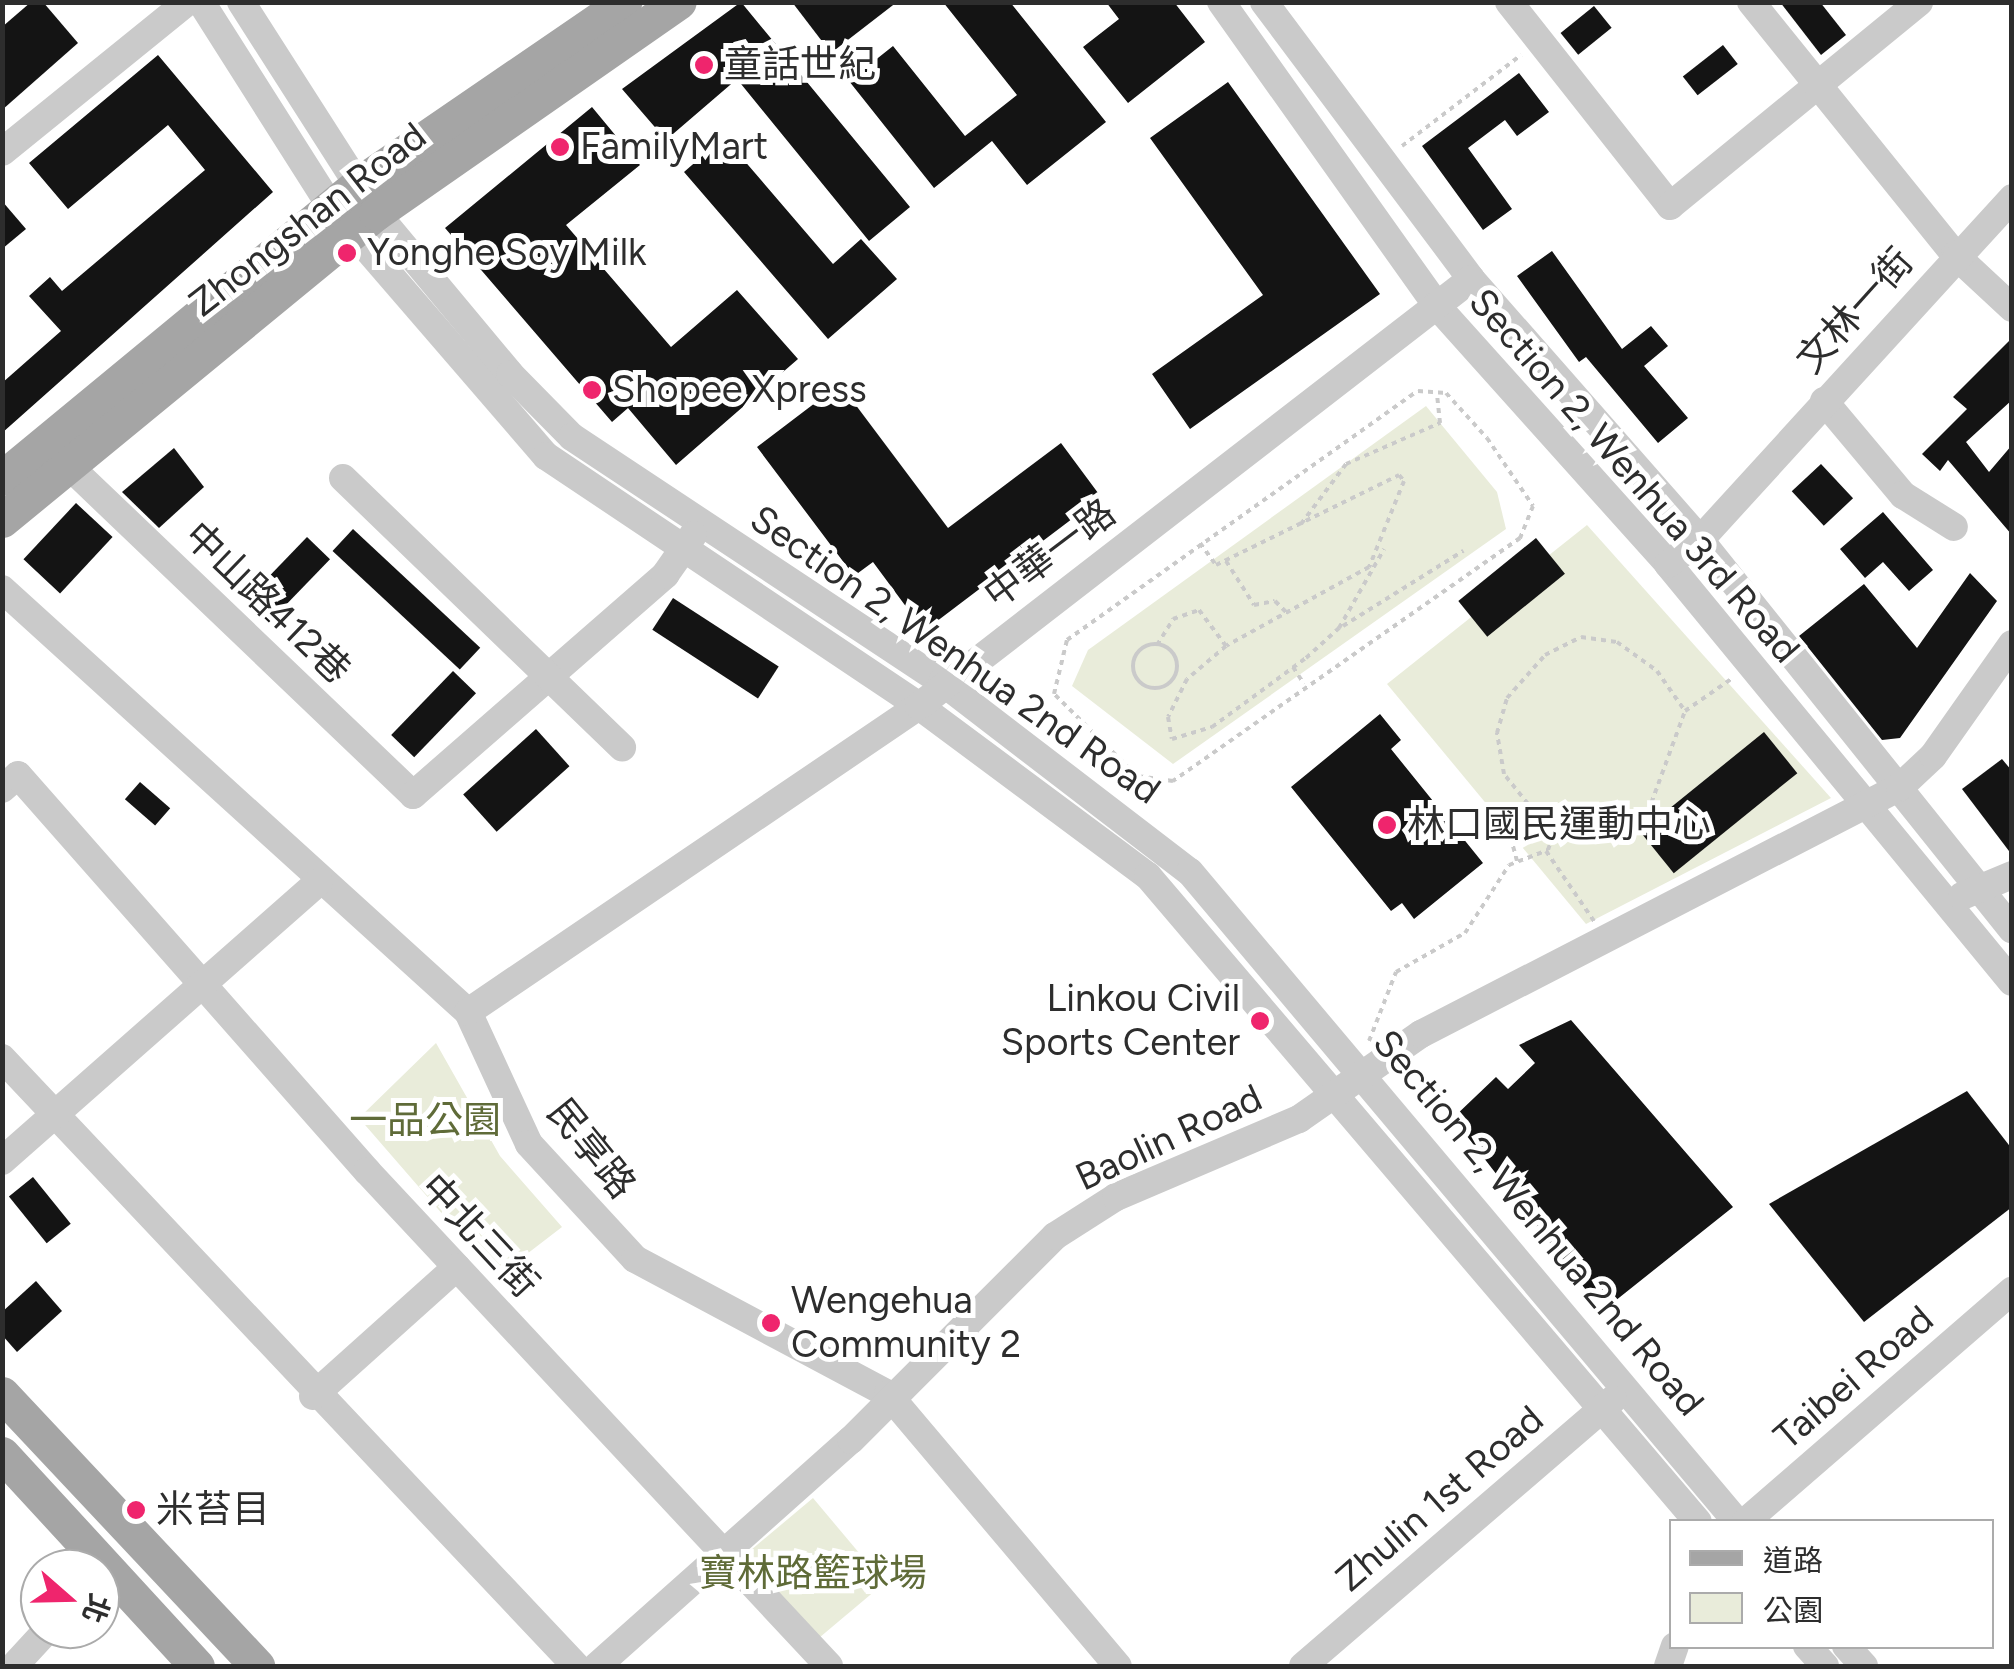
<!DOCTYPE html>
<html>
<head>
<meta charset="utf-8">
<style>
  body { margin:0 }
  #map { position:relative; width:2014px; height:1669px; overflow:hidden; background:#fff; font-family:Figtree,"Noto Sans TC",sans-serif }
  div>[style] { position:absolute }
  [style*='--x'] { left:calc(var(--x)*1px); top:calc(var(--y)*1px); width:calc(var(--w)*1px); rotate:calc(var(--a)*1deg) }
  .green>* { inset:0; background:#e9ecda; transform-origin:0 0 }
  .building>* { inset:0; background:#141414; transform-origin:0 0 }
  .path>* { height:4px; margin-top:-2px; transform-origin:0; background:repeating-linear-gradient(90deg,#cacaca 0 5px,transparent 0 10px) }
  .path>.ring { margin:-2px; padding:0; box-sizing:content-box; background:none; border:4px solid #cacaca; border-radius:50% }
  .minor>* { height:28px; margin:-14px; padding:0 14px; transform-origin:14px; border-radius:14px; background:#cacaca }
  .major>* { height:35px; margin:-17.5px; padding:0 17.5px; transform-origin:17.5px; border-radius:17.5px; background:#a5a5a5 }
  .dots>* { width:28px; height:28px; translate:-50% -50%; box-sizing:border-box; border:5px solid #fff; border-radius:50% }
  span { translate:-50% -50%; white-space:nowrap; text-align:center; line-height:1.15; -webkit-text-stroke:10px #fff; paint-order:stroke }
  .poi-label { font-size:38px; color:#2d2d2d }
  .left { translate:0 -50%; text-align:left }
  .right { translate:-100% -50%; text-align:right }
  .street-label { font-size:38px; color:#2d2d2d }
  .park-label { font-size:38px; color:#5f6b38 }
  .frame { position:absolute; inset:0; border:5px solid #2d2d2d; pointer-events:none }
  .legend { position:absolute; left:1669px; top:1519px; width:325px; height:130px; box-sizing:border-box; background:#fff; border:2px solid #ababab; margin:0; padding:12px 18px; list-style:none; font-size:30px; color:#2d2d2d }
  .legend li { display:flex; align-items:center; gap:20px; height:50px }
  .legend b { width:50px; border:2px solid #ababab }
  .north { position:absolute; left:20px; top:1549px; width:100px; height:100px; box-sizing:border-box; background:#fff; border:2px solid #ababab; border-radius:50%; rotate:110deg; font-size:28px; font-weight:700; line-height:40px; text-align:center; color:#2d2d2d }
  .north::after { content:''; display:block; margin:auto; width:35px; height:45px; background:#ef256d; clip-path:polygon(50% 0,100% 100%,50% 72%,0 100%) }
</style>
</head>
<body>
<div id="map">
  <div class="green">
    <div style="clip-path:polygon(1426px 406px,1497px 492px,1506px 529px,1173px 764px,1072px 686px,1088px 650px)"></div>
    <div style="clip-path:polygon(1587px 525px,1831px 798px,1586px 924px,1387px 684px)"></div>
    <div style="clip-path:polygon(436px 1043px,500px 1156px,562px 1227px,497px 1277px,359px 1118px)"></div>
    <div style="left:813px;top:1498px;width:111px;height:92px;rotate:50deg"></div>
  </div>
  <div class="building">
    <div style="clip-path:polygon(31px 2px,43px 2px,78px 43px,2px 110px,2px 27px)"></div>
    <div style="clip-path:polygon(741px 2px,910px 207px,869px 241px,737px 79px,666px 140px,622px 89px)"></div>
    <div style="clip-path:polygon(792px 2px,897px 2px,831px 53px)"></div>
    <div style="clip-path:polygon(943px 2px,1010px 2px,1106px 122px,1027px 185px,992px 141px,934px 188px,849px 81px,893px 46px,965px 136px,1017px 95px)"></div>
    <div style="clip-path:polygon(1106px 2px,1174px 2px,1205px 42px,1128px 103px,1083px 47px,1119px 19px)"></div>
    <div style="clip-path:polygon(1780px 2px,1820px 2px,1846px 35px,1821px 55px)"></div>
    <div style="left:1594px;top:6px;width:28px;height:43px;rotate:51deg"></div>
    <div style="left:1723px;top:45px;width:24px;height:51px;rotate:52deg"></div>
    <div style="clip-path:polygon(158px 55px,273px 192px,2px 433px,2px 383px,61px 331px,29px 296px,50px 277px,62px 291px,205px 170px,168px 125px,68px 209px,29px 163px)"></div>
    <div style="clip-path:polygon(1519px 73px,1549px 112px,1517px 136px,1505px 120px,1468px 148px,1512px 209px,1483px 230px,1422px 146px)"></div>
    <div style="clip-path:polygon(1228px 82px,1380px 294px,1190px 429px,1152px 374px,1263px 295px,1150px 138px)"></div>
    <div style="clip-path:polygon(592px 107px,640px 165px,566px 225px,671px 347px,737px 290px,798px 359px,676px 465px,628px 408px,612px 422px,445px 228px)"></div>
    <div style="clip-path:polygon(724px 137px,833px 264px,861px 239px,897px 279px,828px 339px,684px 172px)"></div>
    <div style="clip-path:polygon(2px 201px,26px 229px,2px 249px)"></div>
    <div style="clip-path:polygon(1552px 251px,1622px 349px,1651px 326px,1668px 346px,1644px 366px,1688px 418px,1658px 443px,1586px 357px,1579px 362px,1517px 276px)"></div>
    <div style="clip-path:polygon(2012px 338px,2012px 400px,1966px 442px,1989px 472px,2012px 445px,2012px 535px,1948px 460px,1940px 471px,1922px 454px,1967px 409px,1953px 397px)"></div>
    <div style="clip-path:polygon(840px 384px,948px 528px,1061px 443px,1101px 497px,924px 631px,873px 562px,854px 576px,757px 447px)"></div>
    <div style="clip-path:polygon(174px 448px,204px 487px,159px 528px,122px 492px)"></div>
    <div style="left:1821px;top:464px;width:47px;height:40px;rotate:47deg"></div>
    <div style="left:76px;top:503px;width:50px;height:77px;rotate:43deg"></div>
    <div style="clip-path:polygon(1883px 512px,1933px 570px,1909px 591px,1883px 562px,1865px 578px,1840px 549px)"></div>
    <div style="left:353px;top:529px;width:174px;height:30px;rotate:43deg"></div>
    <div style="left:307px;top:537px;width:32px;height:88px;rotate:44deg"></div>
    <div style="left:1536px;top:538px;width:46px;height:100px;rotate:51deg"></div>
    <div style="clip-path:polygon(1970px 573px,1997px 601px,1900px 738px,1882px 740px,1799px 636px,1864px 584px,1917px 648px)"></div>
    <div style="left:673px;top:598px;width:126px;height:38px;rotate:33deg"></div>
    <div style="left:453px;top:671px;width:32px;height:89px;rotate:44deg"></div>
    <div style="clip-path:polygon(1380px 714px,1401px 740px,1391px 749px,1483px 863px,1414px 919px,1402px 903px,1391px 911px,1291px 787px)"></div>
    <div style="left:536px;top:729px;width:50px;height:98px;rotate:48deg"></div>
    <div style="left:1764px;top:732px;width:53px;height:159px;rotate:51deg"></div>
    <div style="clip-path:polygon(2002px 759px,2012px 771px,2012px 855px,1962px 789px)"></div>
    <div style="left:140px;top:782px;width:40px;height:23px;rotate:41deg"></div>
    <div style="clip-path:polygon(1571px 1020px,1733px 1207px,1615px 1301px,1586px 1290px,1453px 1118px,1496px 1077px,1508px 1089px,1535px 1063px,1519px 1045px)"></div>
    <div style="clip-path:polygon(1967px 1091px,2012px 1149px,2012px 1207px,1864px 1322px,1769px 1204px)"></div>
    <div style="left:33px;top:1177px;width:60px;height:31px;rotate:51deg"></div>
    <div style="clip-path:polygon(36px 1281px,62px 1311px,17px 1352px,2px 1335px,2px 1312px)"></div>
  </div>
  <div class="path">
    <div style="--x:1402;--y:146;--w:150;--a:-37.4"></div>
    <div style="--x:1418;--y:391;--w:28;--a:4"></div>
    <div style="--x:1446;--y:393;--w:61;--a:47.7"></div>
    <div style="--x:1487;--y:438;--w:82;--a:55.9"></div>
    <div style="--x:1533;--y:506;--w:35;--a:112"></div>
    <div style="--x:1520;--y:538;--w:424;--a:145"></div>
    <div style="--x:1173;--y:781;--w:36;--a:-172"></div>
    <div style="--x:1137;--y:776;--w:117;--a:-135.3"></div>
    <div style="--x:1054;--y:694;--w:56;--a:-76.5"></div>
    <div style="--x:1067;--y:640;--w:430;--a:-35.4"></div>
    <div style="--x:1301;--y:524;--w:75;--a:-53.1"></div>
    <div style="--x:1346;--y:464;--w:103;--a:-23.6"></div>
    <div style="--x:1440;--y:423;--w:29;--a:-96"></div>
    <div style="--x:1200;--y:543;--w:27;--a:54"></div>
    <div style="--x:1216;--y:565;--w:204;--a:-26.2"></div>
    <div style="--x:1399;--y:475;--w:8;--a:50"></div>
    <div style="--x:1404;--y:481;--w:93;--a:112.1"></div>
    <div style="--x:1369;--y:567;--w:163;--a:151.1"></div>
    <div style="--x:1226;--y:646;--w:51;--a:139.8"></div>
    <div style="--x:1187;--y:679;--w:42;--a:116.6"></div>
    <div style="--x:1168;--y:717;--w:22;--a:80"></div>
    <div style="--x:1172;--y:739;--w:42;--a:-16.7"></div>
    <div style="--x:1212;--y:727;--w:117;--a:-36.3"></div>
    <div style="--x:1306;--y:658;--w:45;--a:-42.3"></div>
    <div style="--x:1339;--y:628;--w:91;--a:-60.3"></div>
    <div style="--x:1226;--y:561;--w:52;--a:57.5"></div>
    <div style="--x:1254;--y:605;--w:21;--a:-11"></div>
    <div style="--x:1275;--y:601;--w:17;--a:45"></div>
    <div style="--x:1343;--y:626;--w:142;--a:-32"></div>
    <div class="ring" style="left:1133px;top:644px;width:40px;height:40px"></div>
    <div style="--x:1157;--y:645;--w:31;--a:-58"></div>
    <div style="--x:1173;--y:619;--w:28;--a:-19"></div>
    <div style="--x:1199;--y:610;--w:45;--a:53.1"></div>
    <div style="--x:1293;--y:667;--w:20;--a:57"></div>
    <div style="--x:1546;--y:851;--w:85;--a:55.6"></div>
    <div style="--x:1517;--y:861;--w:24;--a:-105"></div>
    <div style="--x:1511;--y:838;--w:10;--a:-45"></div>
    <div style="--x:1518;--y:831;--w:20;--a:-20"></div>
    <div style="--x:1537;--y:824;--w:19;--a:35"></div>
    <div style="--x:1553;--y:835;--w:78;--a:-128.8"></div>
    <div style="--x:1504;--y:774;--w:42;--a:-99.7"></div>
    <div style="--x:1497;--y:733;--w:36;--a:-74"></div>
    <div style="--x:1507;--y:698;--w:57;--a:-48.5"></div>
    <div style="--x:1545;--y:655;--w:40;--a:-26.6"></div>
    <div style="--x:1581;--y:637;--w:36;--a:8"></div>
    <div style="--x:1617;--y:642;--w:49;--a:35.9"></div>
    <div style="--x:1657;--y:671;--w:49;--a:55"></div>
    <div style="--x:1369;--y:1041;--w:74;--a:-68.6"></div>
    <div style="--x:1396;--y:972;--w:79;--a:-29.5"></div>
    <div style="--x:1465;--y:933;--w:81;--a:-57.1"></div>
    <div style="--x:1509;--y:865;--w:42;--a:-21"></div>
    <div style="--x:1548;--y:850;--w:16;--a:-72"></div>
    <div style="--x:1553;--y:835;--w:63;--a:2.7"></div>
    <div style="--x:1616;--y:838;--w:41;--a:-39.1"></div>
    <div style="--x:1648;--y:812;--w:108;--a:-69.9"></div>
    <div style="--x:1685;--y:711;--w:56;--a:-34.8"></div>
  </div>
  <div class="minor">
    <div style="--x:201;--y:2;--w:243;--a:57.6"></div>
    <div style="--x:331;--y:207;--w:329;--a:49.2"></div>
    <div style="--x:546;--y:456;--w:449;--a:33.8"></div>
    <div style="--x:919;--y:706;--w:285;--a:36.6"></div>
    <div style="--x:1148;--y:876;--w:848;--a:49.59"></div>
    <div style="--x:241;--y:2;--w:250;--a:57.4"></div>
    <div style="--x:376;--y:213;--w:209;--a:50.2"></div>
    <div style="--x:510;--y:374;--w:88;--a:45.5"></div>
    <div style="--x:572;--y:437;--w:444;--a:33.5"></div>
    <div style="--x:942;--y:682;--w:312;--a:37.5"></div>
    <div style="--x:1190;--y:872;--w:850;--a:49.92"></div>
    <div style="--x:1221;--y:2;--w:372;--a:54.6"></div>
    <div style="--x:1436;--y:305;--w:348;--a:48.1"></div>
    <div style="--x:1668;--y:564;--w:541;--a:50.55"></div>
    <div style="--x:1264;--y:2;--w:346;--a:53.2"></div>
    <div style="--x:1471;--y:279;--w:347;--a:48.7"></div>
    <div style="--x:1700;--y:540;--w:499;--a:51.3"></div>
    <div style="--x:1509;--y:2;--w:260;--a:51.7"></div>
    <div style="--x:1670;--y:206;--w:322;--a:-39.3"></div>
    <div style="--x:1751;--y:2;--w:325;--a:51.1"></div>
    <div style="--x:1955;--y:255;--w:78;--a:42.9"></div>
    <div style="--x:2;--y:152;--w:238;--a:-39"></div>
    <div style="--x:1824;--y:401;--w:123;--a:50"></div>
    <div style="--x:1903;--y:495;--w:60;--a:32.1"></div>
    <div style="--x:69;--y:466;--w:476;--a:43.7"></div>
    <div style="--x:413;--y:795;--w:335;--a:-41.1"></div>
    <div style="--x:665;--y:575;--w:49;--a:-55"></div>
    <div style="--x:343;--y:478;--w:388;--a:44"></div>
    <div style="--x:1668;--y:564;--w:40;--a:-37"></div>
    <div style="--x:1700;--y:540;--w:463;--a:-47.6"></div>
    <div style="--x:2;--y:589;--w:629;--a:42.23"></div>
    <div style="--x:468;--y:1012;--w:145;--a:65.2"></div>
    <div style="--x:529;--y:1144;--w:156;--a:47.3"></div>
    <div style="--x:635;--y:1259;--w:287;--a:28.1"></div>
    <div style="--x:888;--y:1394;--w:356;--a:49.8"></div>
    <div style="--x:2;--y:789;--w:21;--a:-41"></div>
    <div style="--x:18;--y:775;--w:528;--a:48.61"></div>
    <div style="--x:367;--y:1171;--w:677;--a:46.97"></div>
    <div style="--x:1962;--y:896;--w:54;--a:-22.8"></div>
    <div style="--x:468;--y:1012;--w:545;--a:-34.16"></div>
    <div style="--x:919;--y:706;--w:698;--a:-37.72"></div>
    <div style="--x:2;--y:1058;--w:836;--a:46.65"></div>
    <div style="--x:2;--y:1161;--w:422;--a:-41.4"></div>
    <div style="--x:313;--y:1396;--w:193;--a:-41.9"></div>
    <div style="--x:1745;--y:1522;--w:353;--a:-40.9"></div>
    <div style="--x:1807;--y:1646;--w:27;--a:48"></div>
    <div style="--x:1846;--y:1646;--w:27;--a:48"></div>
    <div style="--x:14;--y:1666;--w:50;--a:-47.4"></div>
    <div style="--x:597;--y:1666;--w:340;--a:-41.7"></div>
    <div style="--x:851;--y:1440;--w:288;--a:-45"></div>
    <div style="--x:1055;--y:1236;--w:72;--a:-32.6"></div>
    <div style="--x:1116;--y:1197;--w:199;--a:-23.1"></div>
    <div style="--x:1299;--y:1119;--w:149;--a:-34.9"></div>
    <div style="--x:1421;--y:1034;--w:539;--a:-27.28"></div>
    <div style="--x:1900;--y:787;--w:45;--a:-43.2"></div>
    <div style="--x:1933;--y:756;--w:137;--a:-54.8"></div>
    <div style="--x:1303;--y:1666;--w:409;--a:-40.7"></div>
    <div style="--x:1668;--y:1666;--w:21;--a:-71"></div>
  </div>
  <div class="major">
    <div style="--x:2;--y:478;--w:460;--a:-39.5"></div>
    <div style="--x:357;--y:185;--w:324;--a:-34.4"></div>
    <div style="--x:2;--y:520;--w:484;--a:-39.4"></div>
    <div style="--x:376;--y:213;--w:369;--a:-34.9"></div>
    <div style="--x:2;--y:1394;--w:373;--a:46.8"></div>
    <div style="--x:2;--y:1454;--w:288;--a:47.4"></div>
  </div>
  <div class="dots">
    <div style="left:704px;top:65px;background:#ef256d"></div>
    <div style="left:560px;top:147px;background:#ef256d"></div>
    <div style="left:347px;top:253px;background:#ef256d"></div>
    <div style="left:592px;top:390px;background:#ef256d"></div>
    <div style="left:1387px;top:825px;background:#ef256d"></div>
    <div style="left:1260px;top:1021px;background:#ef256d"></div>
    <div style="left:771px;top:1323px;background:#ef256d"></div>
    <div style="left:136px;top:1510px;background:#ef256d"></div>
  </div>
  <div class="poi-label">
    <span class="left" style="left:724px;top:65px">童話世紀</span>
    <span class="left" style="left:580px;top:147px">FamilyMart</span>
    <span class="left" style="left:367px;top:253px">Yonghe Soy Milk</span>
    <span class="left" style="left:612px;top:390px">Shopee Xpress</span>
    <span class="left" style="left:1407px;top:825px">林口國民運動中心</span>
    <span class="right" style="left:1240px;top:1021px">Linkou Civil<br>Sports Center</span>
    <span class="left" style="left:791px;top:1323px">Wengehua<br>Community 2</span>
    <span class="left" style="left:156px;top:1510px">米苔目</span>
  </div>
  <div class="street-label">
    <span style="left:308px;top:220px;rotate:-38deg">Zhongshan Road</span>
    <span style="left:1855px;top:311px;rotate:-48deg">文林一街</span>
    <span style="left:1634px;top:476px;rotate:49deg">Section 2, Wenhua 3rd Road</span>
    <span style="left:1050px;top:554px;rotate:-37deg">中華一路</span>
    <span style="left:267px;top:603px;rotate:44deg">中山路412巷</span>
    <span style="left:955px;top:655px;rotate:35deg">Section 2, Wenhua 2nd Road</span>
    <span style="left:1169px;top:1138px;rotate:-25deg">Baolin Road</span>
    <span style="left:591px;top:1149px;rotate:51deg">民享路</span>
    <span style="left:1538px;top:1223px;rotate:50deg">Section 2, Wenhua 2nd Road</span>
    <span style="left:479px;top:1236px;rotate:47deg">中北三街</span>
    <span style="left:1854px;top:1378px;rotate:-41deg">Taibei Road</span>
    <span style="left:1440px;top:1499px;rotate:-41deg">Zhulin 1st Road</span>
  </div>
  <div class="park-label">
    <span style="left:425px;top:1121px">一品公園</span>
    <span style="left:813px;top:1574px">寶林路籃球場</span>
  </div>
  <div class="frame"></div>
  <ul class="legend">
  <li><b style="height:12px;background:#a5a5a5"></b>道路</li>
  <li><b style="height:28px;background:#e9ecda"></b>公園</li>
  </ul>
  <div class="north">北</div>
</div>
</body>
</html>
